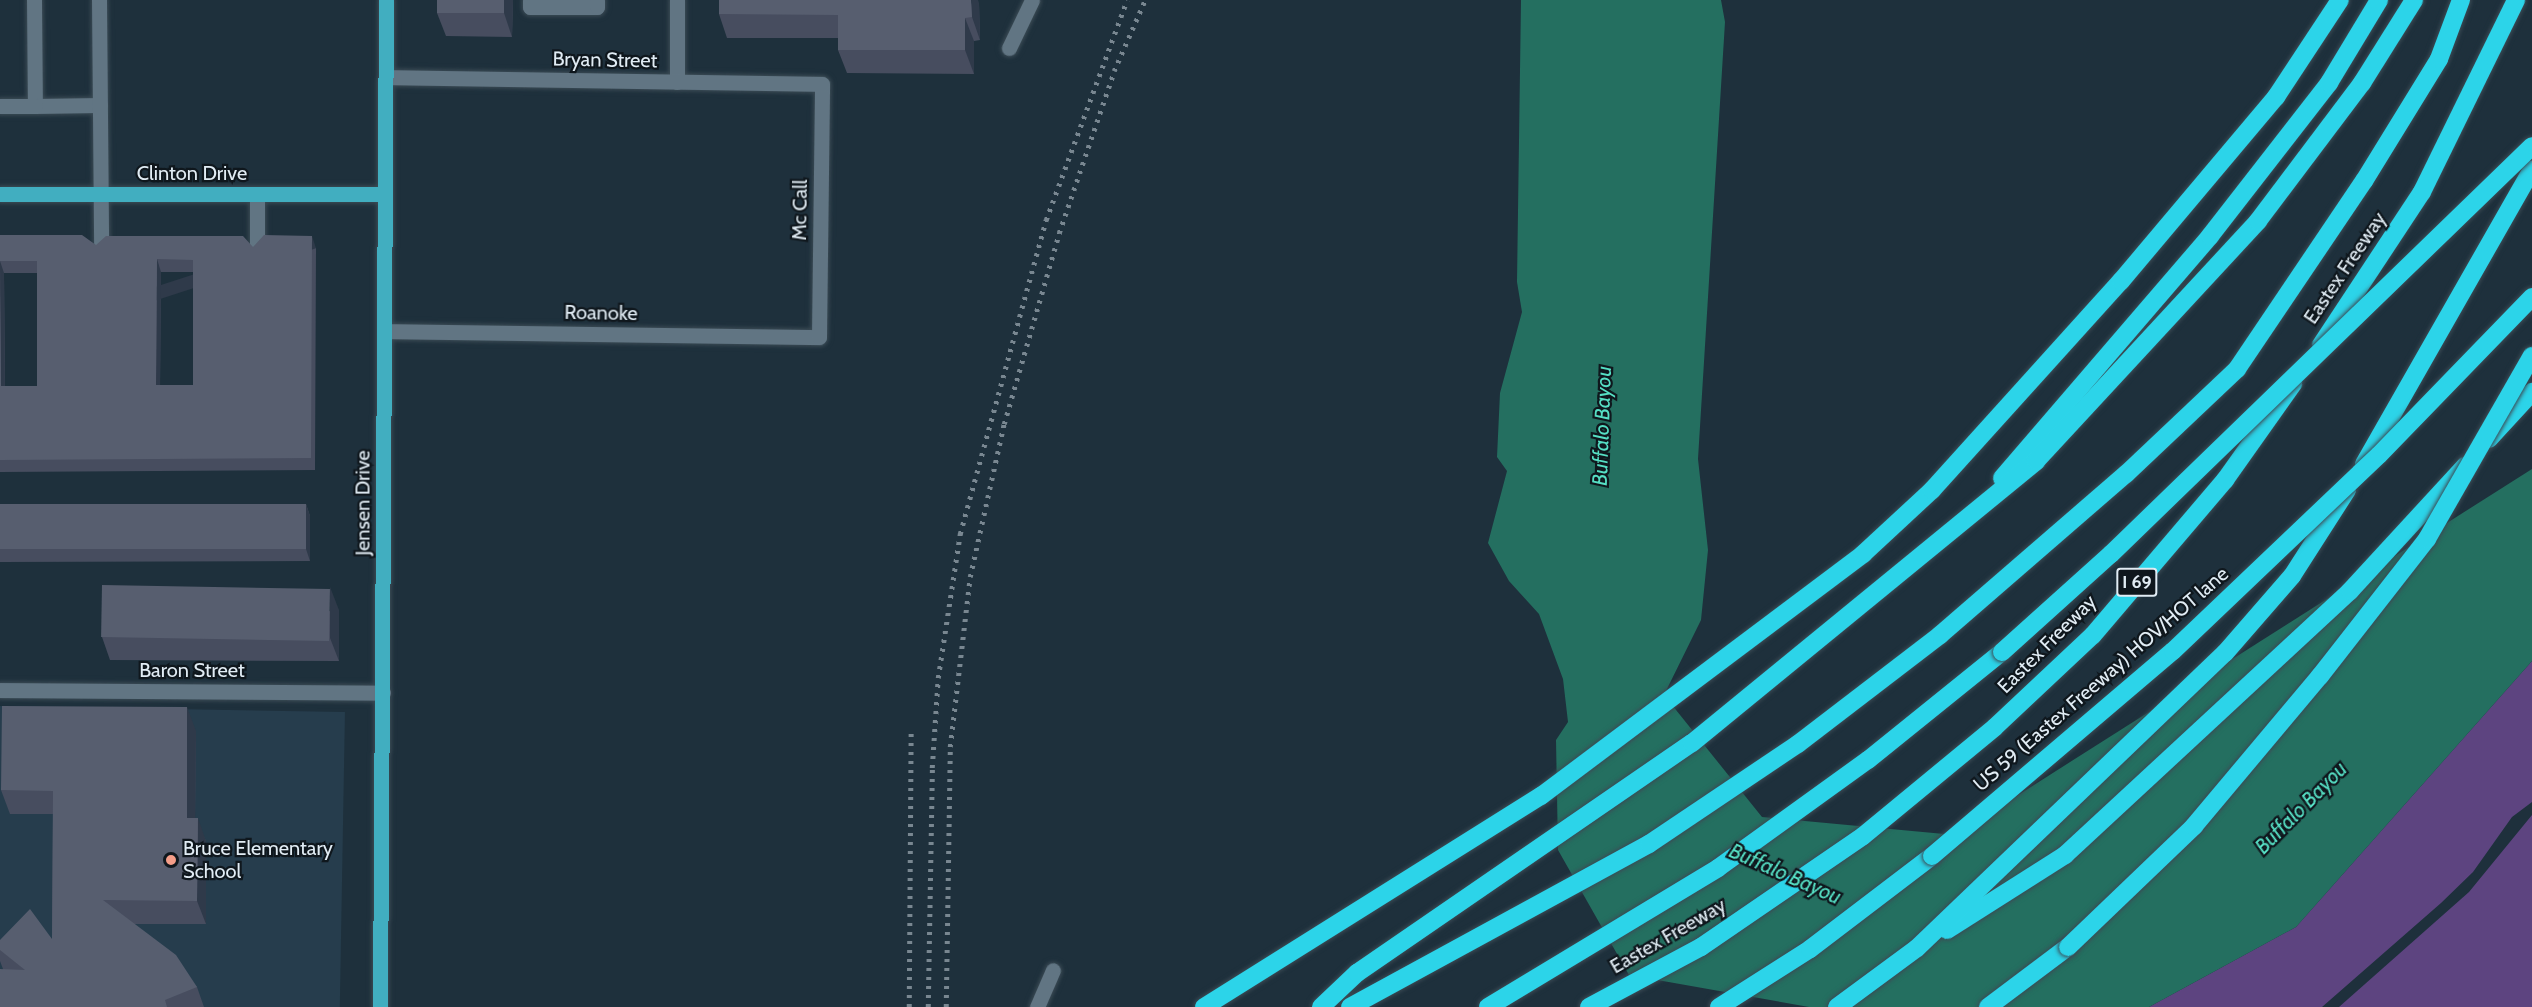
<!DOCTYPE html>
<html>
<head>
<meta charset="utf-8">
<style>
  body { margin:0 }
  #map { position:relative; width:2532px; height:1007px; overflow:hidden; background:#1e303c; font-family:Cabin,sans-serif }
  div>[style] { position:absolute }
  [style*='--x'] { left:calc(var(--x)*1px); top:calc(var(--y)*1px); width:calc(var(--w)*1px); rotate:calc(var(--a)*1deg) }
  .built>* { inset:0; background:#263d4d; transform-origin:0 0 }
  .green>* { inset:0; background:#5d4480 }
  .water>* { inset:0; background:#246f60 }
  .roads { filter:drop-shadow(0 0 2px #3b4b55) drop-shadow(0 0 2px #3b4b55) }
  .minor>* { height:15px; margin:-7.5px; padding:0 7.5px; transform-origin:7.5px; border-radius:7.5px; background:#617583 }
  .major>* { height:15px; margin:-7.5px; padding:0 7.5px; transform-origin:7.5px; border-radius:7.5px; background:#41aec0 }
  .highway>* { height:18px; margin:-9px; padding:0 9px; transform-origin:9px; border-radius:9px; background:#2cd4e9 }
  .rail>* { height:4.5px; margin-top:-2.25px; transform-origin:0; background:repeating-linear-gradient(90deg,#798791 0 3px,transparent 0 9px) }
  .bridges { filter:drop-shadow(0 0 2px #3b4b55) drop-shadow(0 0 2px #3b4b55) }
  .highway-bridge>* { height:18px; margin:-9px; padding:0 9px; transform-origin:9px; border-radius:9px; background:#2cd4e9 }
  .wall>* { inset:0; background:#474d5f }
  .shaded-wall>* { inset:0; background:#2f3a4a; transform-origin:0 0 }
  .building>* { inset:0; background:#575e6f; transform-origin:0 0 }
  .dots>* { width:16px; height:16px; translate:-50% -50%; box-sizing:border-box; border:3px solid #0f171d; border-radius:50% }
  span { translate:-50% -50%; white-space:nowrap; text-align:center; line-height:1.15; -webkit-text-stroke:4.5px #0f171d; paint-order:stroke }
  .shield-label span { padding:2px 4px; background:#0f171d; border:2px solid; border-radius:4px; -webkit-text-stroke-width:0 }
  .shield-label { font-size:18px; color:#e1ecf4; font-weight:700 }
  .street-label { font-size:20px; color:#e1ecf4 }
  .poi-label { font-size:20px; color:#e1ecf4 }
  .left { translate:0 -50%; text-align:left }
  .water-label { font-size:21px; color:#56dfc4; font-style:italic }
</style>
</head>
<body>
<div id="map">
  <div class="built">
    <div style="left:0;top:706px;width:345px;height:301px;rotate:1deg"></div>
  </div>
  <div class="green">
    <div style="clip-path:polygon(2532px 661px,2532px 802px,2512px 817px,2473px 872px,2441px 903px,2322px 1007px,2149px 1007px,2296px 927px)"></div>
    <div style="clip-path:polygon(2532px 815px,2532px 1007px,2339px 1007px,2469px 892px)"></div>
  </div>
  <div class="water">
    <div style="clip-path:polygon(1521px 0,1721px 0,1725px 22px,1698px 459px,1708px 550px,1701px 620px,1664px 695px,1762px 817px,1955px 835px,2532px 469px,2532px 661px,2296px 927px,2149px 1007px,1809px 1007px,1629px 975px,1558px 850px,1556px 740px,1568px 722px,1563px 679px,1539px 614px,1509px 581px,1488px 543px,1507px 471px,1497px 457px,1500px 393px,1522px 312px,1517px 282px)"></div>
  </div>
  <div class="roads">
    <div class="minor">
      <div style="--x:34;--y:0;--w:106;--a:89.5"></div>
      <div style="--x:35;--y:106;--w:65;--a:-0.9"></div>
      <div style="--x:99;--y:0;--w:247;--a:89.5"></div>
      <div style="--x:530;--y:0;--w:7;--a:90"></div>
      <div style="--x:530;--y:7;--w:67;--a:0"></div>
      <div style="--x:597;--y:7;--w:7;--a:-90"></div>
      <div style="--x:1009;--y:48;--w:53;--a:-64.4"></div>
      <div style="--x:677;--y:82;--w:82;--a:-90"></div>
      <div style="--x:0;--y:106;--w:35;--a:0"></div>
      <div style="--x:257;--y:194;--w:55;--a:90"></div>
      <div style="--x:384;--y:331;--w:435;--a:0.8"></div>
      <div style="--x:819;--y:337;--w:253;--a:-89.3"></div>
      <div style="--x:822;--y:84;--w:436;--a:-179.1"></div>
      <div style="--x:0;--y:690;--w:383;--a:0.4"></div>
      <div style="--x:1037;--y:1007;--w:40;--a:-66.6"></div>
    </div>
    <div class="major">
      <div style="--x:0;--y:194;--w:384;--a:0"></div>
      <div style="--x:380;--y:1007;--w:1007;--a:-89.66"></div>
    </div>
    <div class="highway">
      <div style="--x:2321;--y:345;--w:183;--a:-56.6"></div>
      <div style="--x:2422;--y:192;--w:214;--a:-63.9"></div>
      <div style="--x:2489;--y:439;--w:64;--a:-47.5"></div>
      <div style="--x:2364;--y:464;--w:339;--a:-60.3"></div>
      <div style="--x:2002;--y:478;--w:319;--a:-49.3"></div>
      <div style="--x:2210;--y:236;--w:194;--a:-52.1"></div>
      <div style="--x:2329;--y:83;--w:97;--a:-58.9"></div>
      <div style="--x:1947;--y:930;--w:140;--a:-32.4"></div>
      <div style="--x:2065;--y:855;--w:388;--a:-42.8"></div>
      <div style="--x:2350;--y:591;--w:170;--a:-47.4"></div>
      <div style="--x:1204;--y:1007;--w:398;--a:-32.1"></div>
      <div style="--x:1541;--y:796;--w:403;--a:-36.9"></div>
      <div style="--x:1863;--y:554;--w:94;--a:-42.8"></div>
      <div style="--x:1932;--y:490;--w:282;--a:-47.9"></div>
      <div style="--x:2121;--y:281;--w:241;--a:-49.9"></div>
      <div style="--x:2276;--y:97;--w:116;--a:-56.6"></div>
      <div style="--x:1321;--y:1007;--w:50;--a:-43.4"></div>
      <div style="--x:1357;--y:973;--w:406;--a:-34.5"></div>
      <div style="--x:1692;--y:743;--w:445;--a:-39.3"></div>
      <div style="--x:2036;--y:461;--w:327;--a:-47.2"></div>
      <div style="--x:2258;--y:221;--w:173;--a:-53"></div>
      <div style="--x:2362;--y:83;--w:98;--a:-57.9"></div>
      <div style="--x:1350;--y:1007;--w:341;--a:-28.6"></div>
      <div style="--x:1649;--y:844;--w:179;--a:-33.9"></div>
      <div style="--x:1798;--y:744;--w:179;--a:-37.5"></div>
      <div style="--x:1940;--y:635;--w:246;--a:-40.9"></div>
      <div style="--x:2126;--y:474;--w:153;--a:-43.4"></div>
      <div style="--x:2237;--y:369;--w:227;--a:-56"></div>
      <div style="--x:2364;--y:181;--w:143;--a:-58.4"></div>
      <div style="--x:2439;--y:59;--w:63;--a:-69.6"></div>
      <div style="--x:1488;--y:1007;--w:269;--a:-31.1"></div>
      <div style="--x:1718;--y:868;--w:185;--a:-35.8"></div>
      <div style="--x:1868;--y:760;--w:172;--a:-38.9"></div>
      <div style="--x:1589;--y:1007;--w:127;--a:-28.2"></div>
      <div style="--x:1701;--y:947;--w:196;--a:-34.4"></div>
      <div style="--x:1863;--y:836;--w:171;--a:-39.5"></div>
      <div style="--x:1995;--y:727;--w:134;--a:-43.2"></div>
      <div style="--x:2093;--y:635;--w:204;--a:-49.6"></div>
      <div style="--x:2225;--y:480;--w:118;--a:-54.7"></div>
      <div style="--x:1719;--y:1007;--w:108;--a:-32.5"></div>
      <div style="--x:1810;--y:949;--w:153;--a:-37.3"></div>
      <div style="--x:1837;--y:1007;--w:99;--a:-36.4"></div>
      <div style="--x:1917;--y:948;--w:426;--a:-43.8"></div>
      <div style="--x:2225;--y:653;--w:102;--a:-49"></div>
      <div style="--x:2292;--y:576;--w:102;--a:-57.4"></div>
      <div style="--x:1988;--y:1007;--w:100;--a:-36.9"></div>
    </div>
  </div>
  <div class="rail">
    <div style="--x:909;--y:1007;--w:275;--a:-89.6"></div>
    <div style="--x:928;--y:1007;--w:239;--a:-89"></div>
    <div style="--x:932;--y:768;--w:90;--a:-86.2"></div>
    <div style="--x:938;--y:678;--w:146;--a:-81.3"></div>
    <div style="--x:960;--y:534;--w:326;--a:-74.7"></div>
    <div style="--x:1046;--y:220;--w:234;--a:-69.8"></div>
    <div style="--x:946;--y:1007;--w:260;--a:-89.1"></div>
    <div style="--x:950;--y:747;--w:171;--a:-83.3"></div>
    <div style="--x:970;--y:577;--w:157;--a:-77.5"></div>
    <div style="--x:1004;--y:424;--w:199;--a:-73.9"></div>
    <div style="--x:1059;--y:233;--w:171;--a:-71.2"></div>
    <div style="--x:1114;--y:71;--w:77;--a:-66.4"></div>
  </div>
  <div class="bridges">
    <div class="highway-bridge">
      <div style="--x:2002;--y:652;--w:147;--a:-42"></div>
      <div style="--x:2111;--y:554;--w:586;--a:-44.1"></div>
      <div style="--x:1932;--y:856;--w:316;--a:-40.4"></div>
      <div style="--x:2173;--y:651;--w:284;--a:-43.6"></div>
      <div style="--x:2379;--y:455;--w:220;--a:-45.9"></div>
      <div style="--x:2068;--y:947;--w:175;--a:-43.8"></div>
      <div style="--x:2194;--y:826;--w:196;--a:-50"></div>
      <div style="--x:2320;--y:676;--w:174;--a:-52"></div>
      <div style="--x:2427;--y:539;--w:211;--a:-60.2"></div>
    </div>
  </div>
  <div class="wall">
    <div style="clip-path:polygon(513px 0,512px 37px,446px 36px,437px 13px)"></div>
    <div style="clip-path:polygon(979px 3px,980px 40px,974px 41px,974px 74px,847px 73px,838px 50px,838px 38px,727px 38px,719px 14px)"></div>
    <div style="clip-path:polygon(evenodd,0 235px,96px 245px,316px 248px,315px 470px,0 472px,0 235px,161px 272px,193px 272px,193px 385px,160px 385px,161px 272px,0 235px,4px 273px,37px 273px,37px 386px,5px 386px,4px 273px)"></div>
    <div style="clip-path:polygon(306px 504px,310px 516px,310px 561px,0 562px,0 505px)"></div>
    <div style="clip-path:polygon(339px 610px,339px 661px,110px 660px,102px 637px)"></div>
    <div style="clip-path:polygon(196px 731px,195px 818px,206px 841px,206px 924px,134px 924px,197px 987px,204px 1007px,0 1007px,3px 969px,0 961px,0 940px,52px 939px,53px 814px,10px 814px,1px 790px)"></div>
  </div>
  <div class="shaded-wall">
    <div style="clip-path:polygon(504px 0,513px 0,512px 37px,504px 13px)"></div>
    <div style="clip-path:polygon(971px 0,978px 0,979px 3px,980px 40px,972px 17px)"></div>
    <div style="clip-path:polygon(965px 18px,974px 41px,974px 74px,965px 50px)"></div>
    <div style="left:312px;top:236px;width:13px;height:222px;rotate:72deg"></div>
    <div style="clip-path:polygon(157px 259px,161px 272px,160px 397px,156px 385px)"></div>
    <div style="clip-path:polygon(0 261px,4px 273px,5px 398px,1px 386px)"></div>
    <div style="clip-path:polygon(306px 504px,310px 516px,310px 561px,306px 549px)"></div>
    <div style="clip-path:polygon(330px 587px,339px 610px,339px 661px,330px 638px)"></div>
    <div style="clip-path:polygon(187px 707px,196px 731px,195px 841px,187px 818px)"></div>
    <div style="clip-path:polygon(198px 818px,206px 841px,206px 924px,197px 901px)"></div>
  </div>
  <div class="building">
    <div style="left:437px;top:0;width:67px;height:13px"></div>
    <div style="clip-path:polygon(719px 0,971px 0,972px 17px,965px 18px,965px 50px,838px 50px,838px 15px,719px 14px)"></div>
    <div style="clip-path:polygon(evenodd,0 235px,82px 235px,96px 245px,106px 236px,243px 236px,253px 247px,264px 235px,312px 236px,311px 458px,0 460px,0 288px,1px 386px,37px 386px,37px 261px,0 261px,0 235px,157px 259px,193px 260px,193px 385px,156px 385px,157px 259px)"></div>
    <div style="left:306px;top:504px;width:45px;height:306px;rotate:90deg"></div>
    <div style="left:102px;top:585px;width:228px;height:52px;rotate:1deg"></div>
    <div style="clip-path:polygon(2px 706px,187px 707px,187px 818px,198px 818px,197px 901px,103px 900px,176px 955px,197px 987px,165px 1000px,167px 1007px,0 1007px,0 969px,25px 970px,0 950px,0 940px,30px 909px,52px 939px,53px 791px,1px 790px)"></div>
  </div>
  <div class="dots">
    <div style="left:171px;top:860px;background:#f49e89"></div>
  </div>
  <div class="shield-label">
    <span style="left:2137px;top:582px">I 69</span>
  </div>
  <div class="street-label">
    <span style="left:605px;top:60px;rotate:1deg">Bryan Street</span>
    <span style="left:192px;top:173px">Clinton Drive</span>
    <span style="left:800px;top:210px;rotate:-89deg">Mc Call</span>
    <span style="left:2345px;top:268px;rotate:-56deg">Eastex Freeway</span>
    <span style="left:601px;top:313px;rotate:1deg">Roanoke</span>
    <span style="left:363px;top:503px;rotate:-90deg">Jensen Drive</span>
    <span style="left:2047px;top:644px;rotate:-45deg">Eastex Freeway</span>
    <span style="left:192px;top:670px">Baron Street</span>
    <span style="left:2101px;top:679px;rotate:-41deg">US 59 (Eastex Freeway) HOV/HOT lane</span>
    <span style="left:1668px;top:936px;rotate:-30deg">Eastex Freeway</span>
  </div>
  <div class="poi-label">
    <span class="left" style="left:183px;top:860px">Bruce Elementary<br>School</span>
  </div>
  <div class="water-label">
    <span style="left:1602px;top:426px;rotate:-88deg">Buffalo Bayou</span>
    <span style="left:2301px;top:808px;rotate:-45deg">Buffalo Bayou</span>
    <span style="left:1785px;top:874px;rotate:24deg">Buffalo Bayou</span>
  </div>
</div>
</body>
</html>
